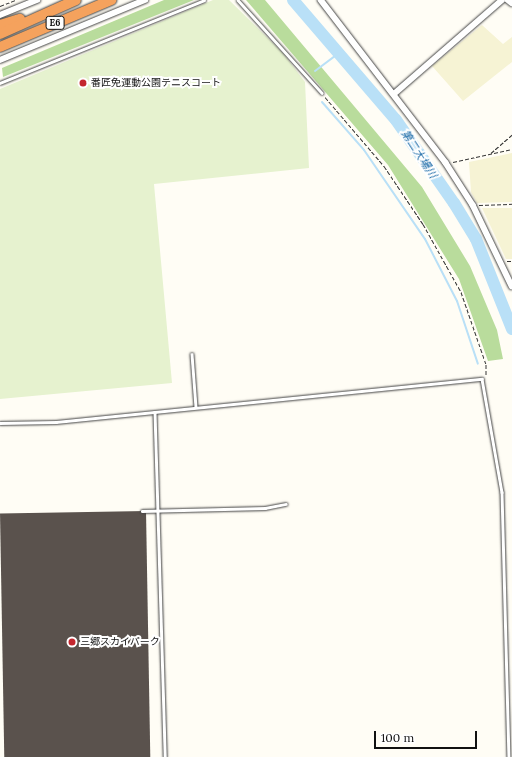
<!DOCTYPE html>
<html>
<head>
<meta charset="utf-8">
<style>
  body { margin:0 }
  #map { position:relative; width:512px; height:757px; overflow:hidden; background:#fffdf5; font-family:Lora,"Noto Sans JP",serif }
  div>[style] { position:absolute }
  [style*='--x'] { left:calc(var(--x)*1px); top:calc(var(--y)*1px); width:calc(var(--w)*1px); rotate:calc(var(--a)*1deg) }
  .farmland>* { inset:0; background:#f6f3d4 }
  .forest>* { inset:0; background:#b9dc9c }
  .pitch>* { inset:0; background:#e6f2cf }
  .stream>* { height:2px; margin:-1px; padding:0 1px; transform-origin:1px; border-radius:1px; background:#b9e0f7 }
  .river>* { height:12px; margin:-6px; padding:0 6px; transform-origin:6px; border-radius:6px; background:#b9e0f7 }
  .building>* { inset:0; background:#5a524d; transform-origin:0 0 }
  .path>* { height:1px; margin-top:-0.5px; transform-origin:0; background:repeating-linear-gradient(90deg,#333 0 4px,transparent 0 6px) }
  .roads { filter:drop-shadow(0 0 1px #444) drop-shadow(0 0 1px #444) }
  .lane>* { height:2.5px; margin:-1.25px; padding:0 1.25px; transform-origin:1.25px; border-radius:1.25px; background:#fff }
  .street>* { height:5.5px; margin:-2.75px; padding:0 2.75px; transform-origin:2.75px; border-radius:2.75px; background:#fff }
  .highway>* { height:10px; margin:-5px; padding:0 5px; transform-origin:5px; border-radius:5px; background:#f5a25d }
  .dots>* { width:11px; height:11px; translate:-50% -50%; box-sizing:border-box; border:2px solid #fff; border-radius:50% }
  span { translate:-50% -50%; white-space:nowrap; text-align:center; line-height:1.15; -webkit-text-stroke:4px #fff; paint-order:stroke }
  .shield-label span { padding:1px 3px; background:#fff; border:1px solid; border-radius:3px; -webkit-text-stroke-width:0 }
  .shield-label { font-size:9px; color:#111; font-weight:700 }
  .poi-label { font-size:10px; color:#111 }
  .left { translate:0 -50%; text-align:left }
  .water-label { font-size:11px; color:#1768a6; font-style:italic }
  .scale { position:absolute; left:374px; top:731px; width:103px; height:18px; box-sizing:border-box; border:2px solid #111; border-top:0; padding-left:5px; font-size:12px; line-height:14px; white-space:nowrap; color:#111; -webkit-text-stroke:3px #fff; paint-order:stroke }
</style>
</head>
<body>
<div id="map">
  <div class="farmland">
    <div style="clip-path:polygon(482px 25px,503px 44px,512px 37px,512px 62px,463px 101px,432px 66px)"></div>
    <div style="clip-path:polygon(512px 153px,512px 202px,477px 203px,471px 192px,469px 162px)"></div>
    <div style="clip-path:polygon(482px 208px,512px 208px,512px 259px,506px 259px)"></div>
  </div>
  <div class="forest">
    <div style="clip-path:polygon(164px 0,194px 0,3px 77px,2px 68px)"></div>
    <div style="clip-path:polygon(246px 0,265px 0,422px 187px,470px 266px,497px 330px,503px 359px,488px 361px,459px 279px,388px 165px)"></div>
  </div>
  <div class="pitch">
    <div style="clip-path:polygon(213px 0,229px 0,283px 53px,305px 82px,309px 168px,154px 184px,172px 383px,0 399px,0 89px)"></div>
  </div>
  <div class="stream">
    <div style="--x:315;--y:71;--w:31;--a:-37"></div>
    <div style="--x:322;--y:102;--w:64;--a:48.8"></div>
    <div style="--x:364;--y:150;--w:108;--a:55.6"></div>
    <div style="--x:425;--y:239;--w:70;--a:62.7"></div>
    <div style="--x:457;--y:301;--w:66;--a:71.6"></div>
  </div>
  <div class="river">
    <div style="--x:293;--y:0;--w:158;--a:49.4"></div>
    <div style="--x:396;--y:120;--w:101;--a:55.1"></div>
    <div style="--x:454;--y:203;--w:42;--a:58.6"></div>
    <div style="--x:476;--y:239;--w:97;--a:68.2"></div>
  </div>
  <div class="building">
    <div style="left:146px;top:511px;width:246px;height:146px;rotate:89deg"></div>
  </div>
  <div class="path">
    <div style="--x:0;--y:6;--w:17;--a:-21"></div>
    <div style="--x:325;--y:97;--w:91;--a:49.5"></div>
    <div style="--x:384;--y:166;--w:70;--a:56.1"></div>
    <div style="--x:423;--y:224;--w:78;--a:60.8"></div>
    <div style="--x:461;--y:292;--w:76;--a:70.9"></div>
    <div style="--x:486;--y:364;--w:11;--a:90"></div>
    <div style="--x:491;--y:153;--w:28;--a:-41"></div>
    <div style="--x:453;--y:162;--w:60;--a:-12.4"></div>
    <div style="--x:479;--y:205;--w:33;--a:-2"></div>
    <div style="--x:507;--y:261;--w:5;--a:0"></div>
  </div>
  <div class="roads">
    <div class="lane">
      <div style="--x:238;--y:0;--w:125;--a:47.9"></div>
      <div style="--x:0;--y:83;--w:220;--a:-22.1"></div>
      <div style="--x:192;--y:354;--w:53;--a:85.7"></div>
      <div style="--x:155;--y:412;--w:345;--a:88.3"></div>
      <div style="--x:0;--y:423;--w:56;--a:-1"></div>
      <div style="--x:56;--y:422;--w:428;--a:-5.8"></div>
      <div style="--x:482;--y:379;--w:115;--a:80"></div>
      <div style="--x:502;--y:492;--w:265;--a:88.5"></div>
      <div style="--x:142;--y:511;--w:123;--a:-1.4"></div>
      <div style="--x:265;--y:508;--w:21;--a:-11"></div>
    </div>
    <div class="street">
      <div style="--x:321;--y:0;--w:205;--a:52.5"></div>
      <div style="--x:446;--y:163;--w:50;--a:57.3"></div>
      <div style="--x:473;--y:205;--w:90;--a:64.3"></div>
      <div style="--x:508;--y:0;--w:5;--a:37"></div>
      <div style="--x:0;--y:15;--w:40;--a:-22"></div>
      <div style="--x:0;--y:60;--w:157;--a:-22.5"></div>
      <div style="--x:394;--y:94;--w:143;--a:-41"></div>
    </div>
    <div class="highway">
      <div style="--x:0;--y:25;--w:21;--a:-17"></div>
      <div style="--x:0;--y:34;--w:83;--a:-24.1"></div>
      <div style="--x:0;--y:47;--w:121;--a:-22.9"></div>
    </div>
  </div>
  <div class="dots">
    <div style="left:83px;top:83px;background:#c4262e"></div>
    <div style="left:72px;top:642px;background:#c4262e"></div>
  </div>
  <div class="shield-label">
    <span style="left:55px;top:23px">E6</span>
  </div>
  <div class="poi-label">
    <span class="left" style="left:91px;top:83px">番匠免運動公園テニスコート</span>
    <span class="left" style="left:80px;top:642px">三郷スカイパーク</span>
  </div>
  <div class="water-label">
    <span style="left:419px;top:154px;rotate:57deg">第二大場川</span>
  </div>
  <div class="scale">100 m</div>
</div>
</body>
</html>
